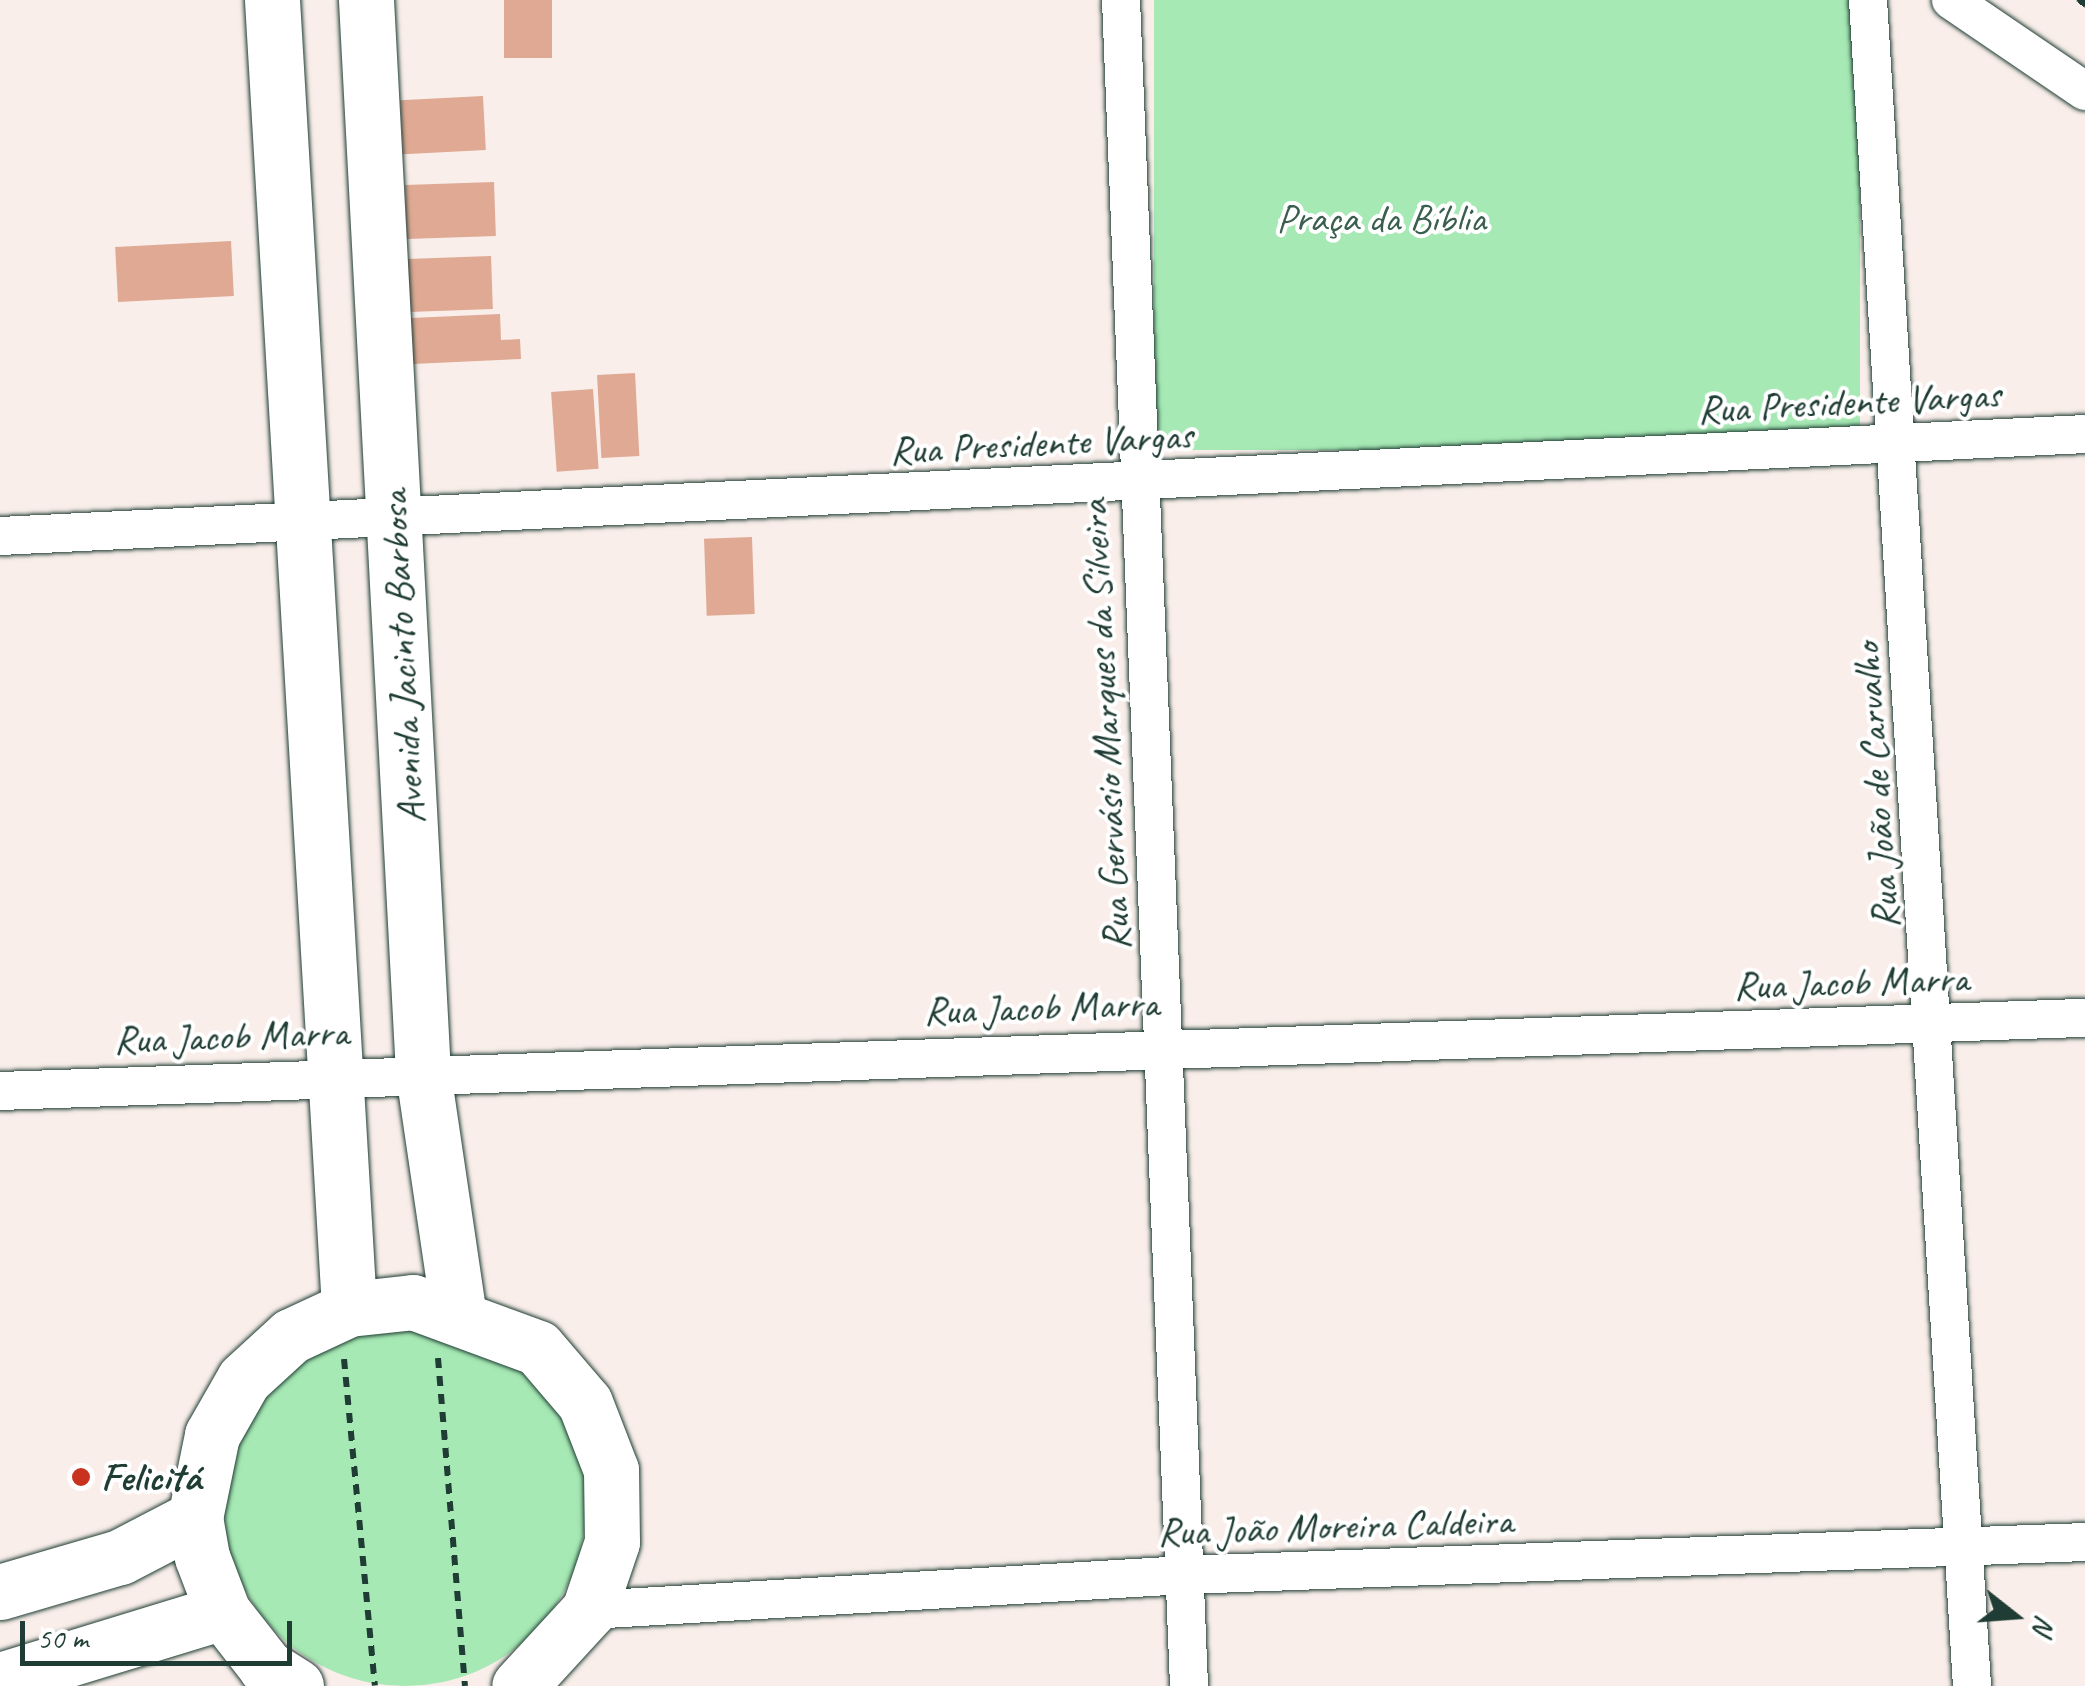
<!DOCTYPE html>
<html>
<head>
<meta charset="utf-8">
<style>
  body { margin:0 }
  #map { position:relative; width:2085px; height:1686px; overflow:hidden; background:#f9eeea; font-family:Caveat,sans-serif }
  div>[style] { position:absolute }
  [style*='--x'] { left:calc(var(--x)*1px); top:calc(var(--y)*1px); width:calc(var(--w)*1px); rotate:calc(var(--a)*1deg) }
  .green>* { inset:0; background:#a6e9b4; transform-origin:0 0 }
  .round { border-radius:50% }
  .building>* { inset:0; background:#dfa994; transform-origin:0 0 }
  .path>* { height:6px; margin-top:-3px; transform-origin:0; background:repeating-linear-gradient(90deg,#1f3d34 0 10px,transparent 0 18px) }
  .roads { filter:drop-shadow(0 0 2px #1f3d34) drop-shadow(0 0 2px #1f3d34) }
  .street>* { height:38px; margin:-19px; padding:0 19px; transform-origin:19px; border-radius:19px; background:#fff }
  .secondary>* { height:55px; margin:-27.5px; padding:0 27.5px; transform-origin:27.5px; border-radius:27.5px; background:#fff }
  .rail>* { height:8px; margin:-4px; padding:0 4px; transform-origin:4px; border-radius:4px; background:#1f3d34 }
  .dots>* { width:28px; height:28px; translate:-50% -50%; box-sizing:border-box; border:5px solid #fff; border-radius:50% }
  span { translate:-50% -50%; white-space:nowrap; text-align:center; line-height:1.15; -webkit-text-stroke:8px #fff; paint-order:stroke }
  .park-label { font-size:40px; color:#3a5f4e }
  .street-label { font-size:40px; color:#1f3d34 }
  .poi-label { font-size:40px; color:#1f3d34; font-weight:700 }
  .left { translate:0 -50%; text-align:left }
  .north { position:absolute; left:1965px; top:1566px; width:100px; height:100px; -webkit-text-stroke:8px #fff; paint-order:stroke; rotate:107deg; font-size:28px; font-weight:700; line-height:40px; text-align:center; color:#1f3d34 }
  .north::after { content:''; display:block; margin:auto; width:35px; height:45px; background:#1f3d34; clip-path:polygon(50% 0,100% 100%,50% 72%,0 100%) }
  .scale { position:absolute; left:20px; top:1621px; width:272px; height:45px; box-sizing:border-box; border:5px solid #1f3d34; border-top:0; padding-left:12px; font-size:30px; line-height:35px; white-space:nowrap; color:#1f3d34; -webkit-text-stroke:8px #fff; paint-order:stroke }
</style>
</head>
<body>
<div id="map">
  <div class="green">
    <div style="left:1154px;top:0;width:706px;height:450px"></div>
    <div class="round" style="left:224px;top:1324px;width:362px;height:362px"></div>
  </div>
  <div class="building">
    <div style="left:504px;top:0;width:48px;height:58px"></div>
    <div style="left:483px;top:96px;width:54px;height:83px;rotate:87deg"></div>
    <div style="left:494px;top:182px;width:54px;height:89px;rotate:88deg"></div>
    <div style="left:231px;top:241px;width:55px;height:116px;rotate:87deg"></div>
    <div style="left:491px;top:256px;width:53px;height:84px;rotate:88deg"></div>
    <div style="clip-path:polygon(500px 314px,501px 340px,520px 339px,521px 359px,413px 364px,411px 318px)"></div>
    <div style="left:635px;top:373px;width:83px;height:38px;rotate:87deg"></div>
    <div style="left:593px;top:389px;width:80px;height:42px;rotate:86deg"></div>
    <div style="left:752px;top:537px;width:77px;height:48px;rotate:88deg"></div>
  </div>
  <div class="path">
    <div style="--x:438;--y:1358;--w:329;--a:85.3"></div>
    <div style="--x:344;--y:1359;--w:328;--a:84.6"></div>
  </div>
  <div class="roads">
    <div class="street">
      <div style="--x:1121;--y:0;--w:1687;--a:87.69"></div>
      <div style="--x:1868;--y:0;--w:1689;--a:86.47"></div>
      <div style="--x:1951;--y:0;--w:162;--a:34.2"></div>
      <div style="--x:0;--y:536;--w:2087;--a:-2.8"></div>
      <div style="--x:0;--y:1091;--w:2086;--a:-2.01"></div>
      <div style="--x:589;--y:1610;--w:598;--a:-3.36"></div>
      <div style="--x:1186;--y:1575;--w:900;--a:-2.1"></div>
    </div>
    <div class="secondary">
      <div style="--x:272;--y:0;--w:1311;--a:86.63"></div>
      <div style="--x:366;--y:0;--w:1075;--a:86.96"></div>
      <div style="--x:423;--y:1073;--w:241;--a:81.6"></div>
      <div style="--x:0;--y:1592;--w:125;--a:-16.3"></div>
      <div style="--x:120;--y:1557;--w:85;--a:-27.5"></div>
      <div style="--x:0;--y:1680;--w:233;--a:-17"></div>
      <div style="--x:296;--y:1686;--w:36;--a:-148"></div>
      <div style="--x:266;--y:1667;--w:70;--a:-128"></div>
      <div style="--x:223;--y:1612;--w:59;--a:-110.9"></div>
      <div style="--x:202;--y:1557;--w:40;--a:-100"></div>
      <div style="--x:195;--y:1518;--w:85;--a:-78.4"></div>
      <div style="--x:212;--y:1435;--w:64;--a:-60.3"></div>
      <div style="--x:244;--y:1379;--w:64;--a:-42.5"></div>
      <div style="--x:291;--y:1336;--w:64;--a:-25"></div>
      <div style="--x:349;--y:1309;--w:64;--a:-6.2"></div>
      <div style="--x:413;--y:1302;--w:133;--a:20.2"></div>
      <div style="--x:538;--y:1348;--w:72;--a:49.5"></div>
      <div style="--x:585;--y:1403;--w:72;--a:68.8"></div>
      <div style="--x:611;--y:1470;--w:72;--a:89.2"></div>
      <div style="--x:612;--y:1542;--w:72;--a:108.7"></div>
      <div style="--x:589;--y:1610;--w:103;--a:132.6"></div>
    </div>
  </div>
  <div class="rail">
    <div style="--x:2081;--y:0;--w:5;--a:37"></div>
  </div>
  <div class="dots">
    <div style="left:81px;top:1477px;background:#c8321e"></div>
  </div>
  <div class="park-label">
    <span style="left:1381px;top:218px">Praça da Bíblia</span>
  </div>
  <div class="street-label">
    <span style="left:1849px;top:402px;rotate:-3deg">Rua Presidente Vargas</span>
    <span style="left:1041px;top:443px;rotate:-3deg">Rua Presidente Vargas</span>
    <span style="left:402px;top:657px;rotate:-93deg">Avenida Jacinto Barbosa</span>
    <span style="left:1105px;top:725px;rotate:-93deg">Rua Gervásio Marques da Silveira</span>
    <span style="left:1876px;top:786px;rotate:-94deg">Rua João de Carvalho</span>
    <span style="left:1851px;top:982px;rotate:-2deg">Rua Jacob Marra</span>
    <span style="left:1041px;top:1007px;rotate:-2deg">Rua Jacob Marra</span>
    <span style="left:231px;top:1036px;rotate:-2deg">Rua Jacob Marra</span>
    <span style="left:1335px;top:1526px;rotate:-2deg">Rua João Moreira Caldeira</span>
  </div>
  <div class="poi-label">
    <span class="left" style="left:101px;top:1477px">Felicitá</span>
  </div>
  <div class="north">N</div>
  <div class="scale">50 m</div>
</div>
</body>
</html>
